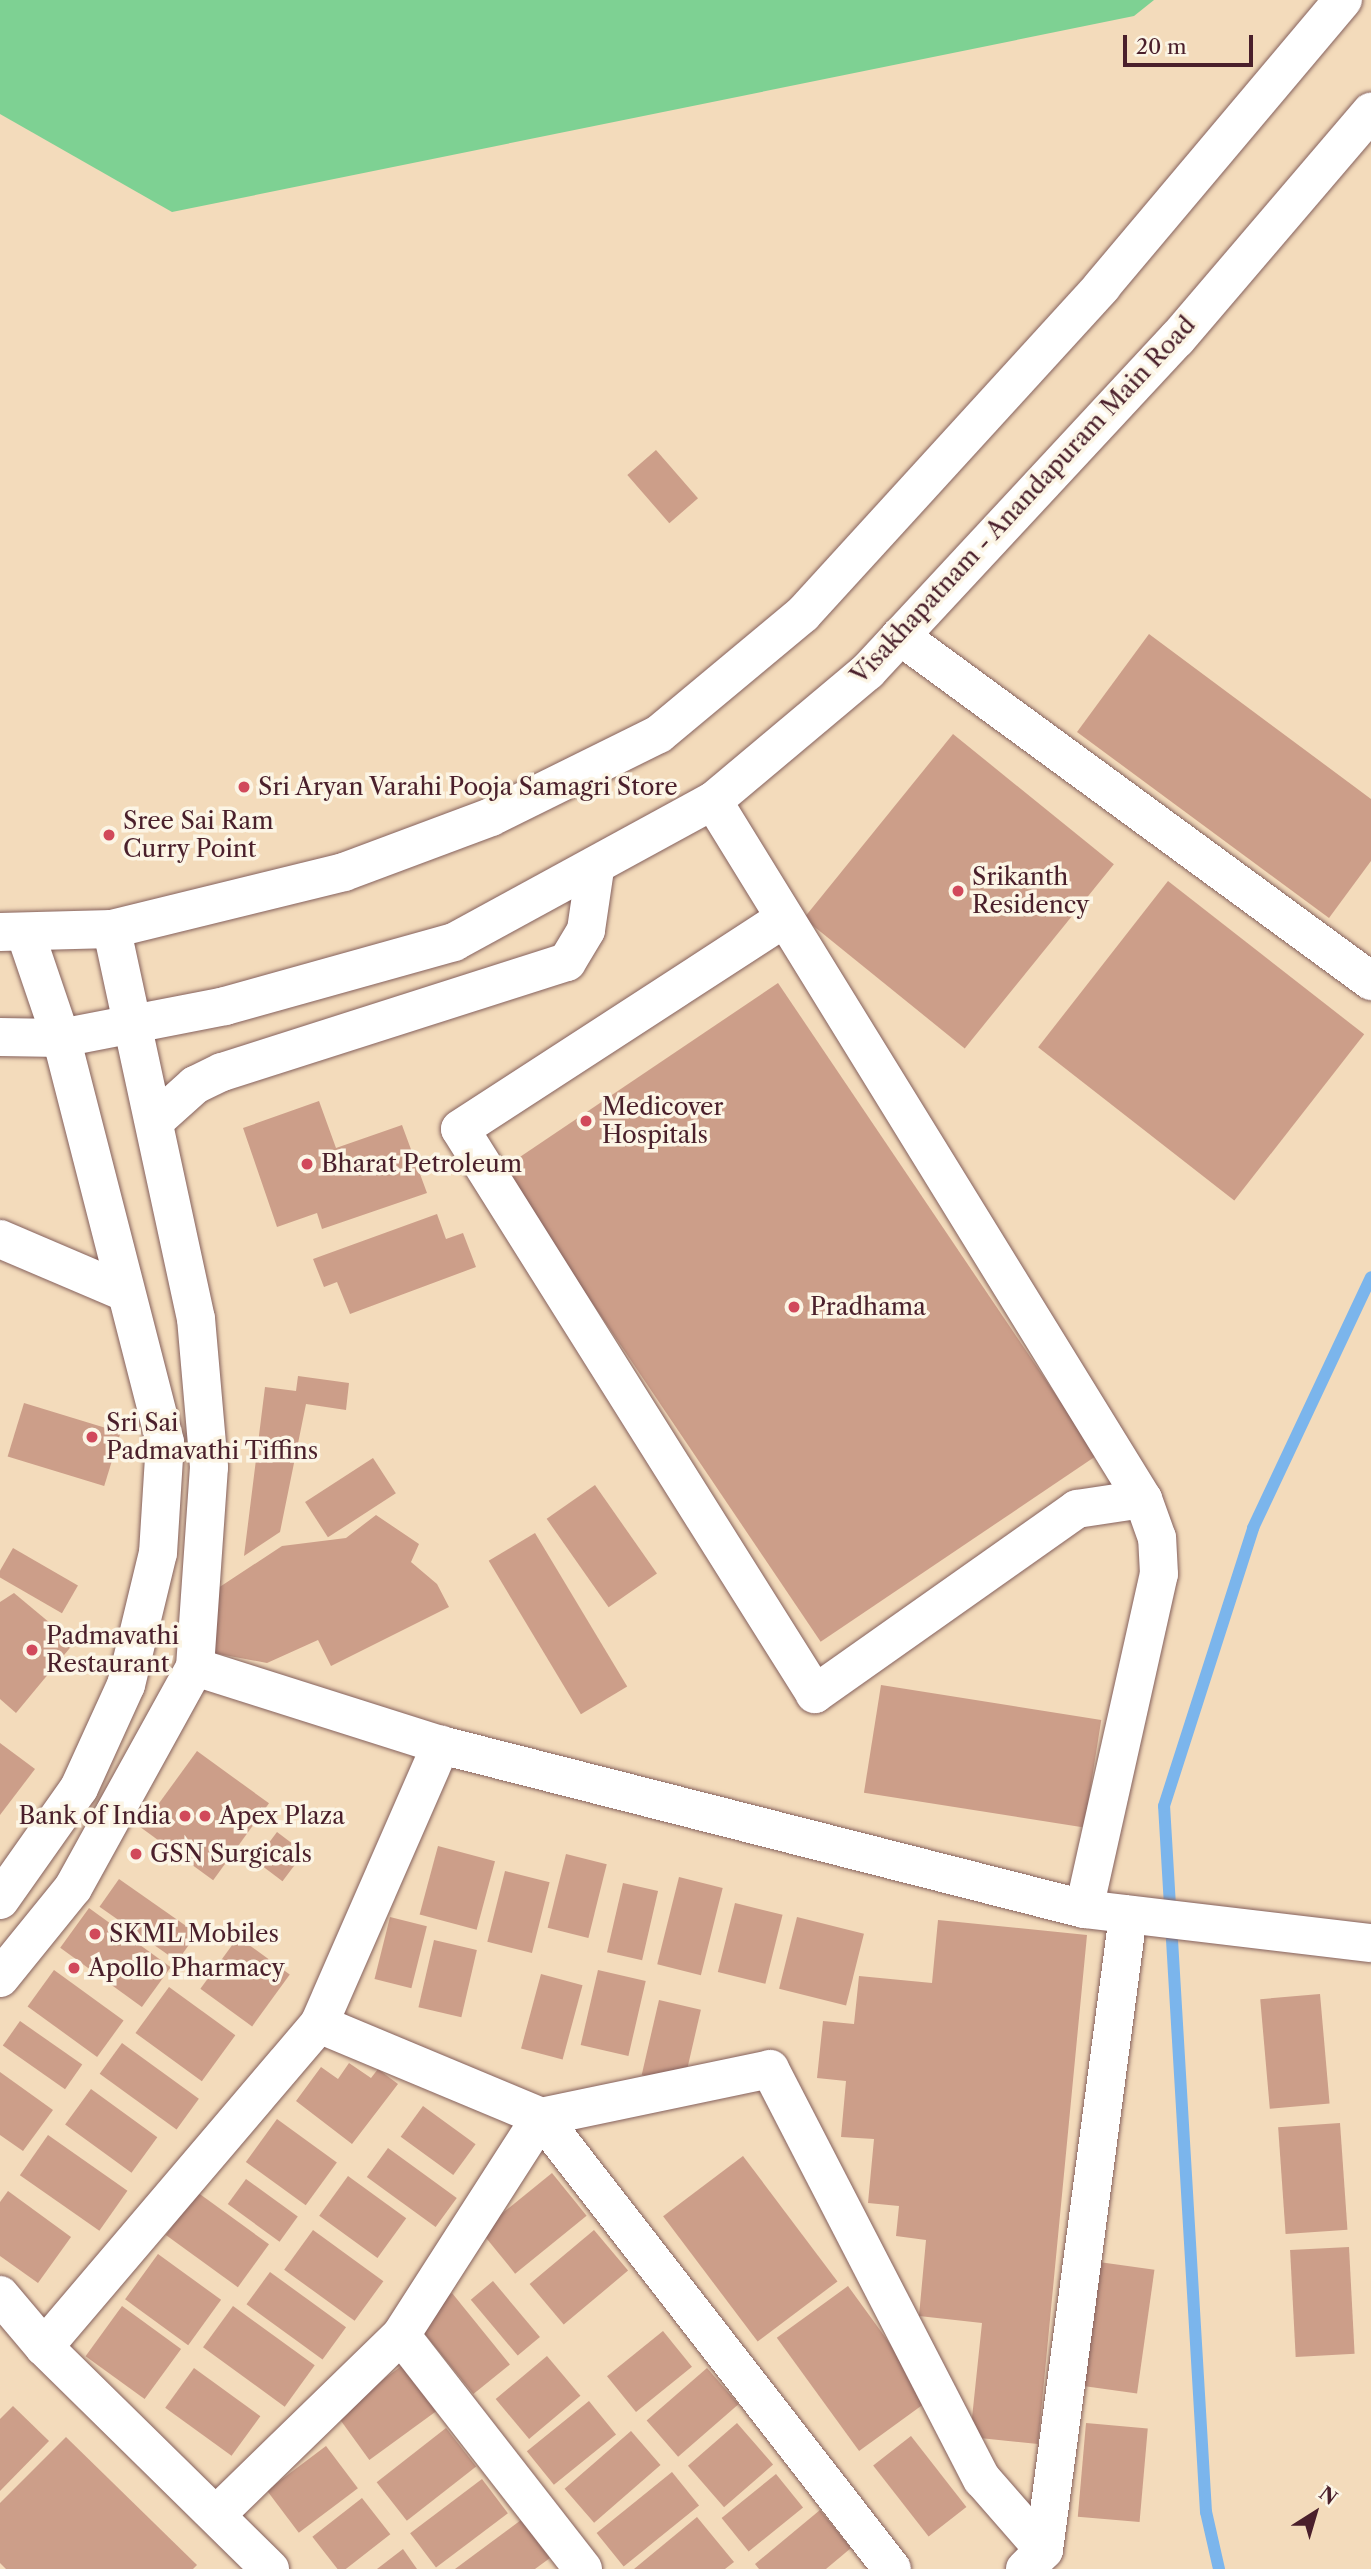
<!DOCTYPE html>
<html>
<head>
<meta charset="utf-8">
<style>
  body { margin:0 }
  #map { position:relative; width:1371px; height:2569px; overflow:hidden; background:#f3dbbb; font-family:"Libre Caslon Text",serif }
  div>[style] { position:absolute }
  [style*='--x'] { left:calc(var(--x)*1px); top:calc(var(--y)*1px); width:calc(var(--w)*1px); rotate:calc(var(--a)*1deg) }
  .green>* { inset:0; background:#7ed193 }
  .stream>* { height:12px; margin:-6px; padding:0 6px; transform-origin:6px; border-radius:6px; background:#7bb5ec }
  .building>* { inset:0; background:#cc9e89; transform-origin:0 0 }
  .roads { filter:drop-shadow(0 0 2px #85615d) drop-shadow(0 0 2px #85615d) }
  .minor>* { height:38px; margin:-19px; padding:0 19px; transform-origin:19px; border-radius:19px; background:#fff }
  .major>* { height:38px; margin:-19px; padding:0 19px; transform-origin:19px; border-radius:19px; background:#fff }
  .dots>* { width:19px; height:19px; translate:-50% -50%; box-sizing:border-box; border:4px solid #fcf5e5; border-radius:50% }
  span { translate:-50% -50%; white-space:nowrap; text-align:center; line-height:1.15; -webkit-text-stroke:7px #fcf5e5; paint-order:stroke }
  .street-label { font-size:24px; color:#4a1f2b }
  .poi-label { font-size:24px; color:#4a1f2b }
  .left { translate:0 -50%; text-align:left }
  .right { translate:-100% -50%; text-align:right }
  .north { position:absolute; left:1280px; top:2478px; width:70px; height:70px; -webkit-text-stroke:5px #fcf5e5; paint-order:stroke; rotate:37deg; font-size:19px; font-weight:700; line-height:28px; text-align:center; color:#4a1f2b }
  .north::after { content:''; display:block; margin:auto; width:24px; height:32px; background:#4a1f2b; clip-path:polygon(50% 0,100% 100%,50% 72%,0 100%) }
  .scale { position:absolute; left:1123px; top:35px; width:130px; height:32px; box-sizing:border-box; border:4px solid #4a1f2b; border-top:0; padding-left:9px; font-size:21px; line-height:24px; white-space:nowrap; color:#4a1f2b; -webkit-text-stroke:5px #fcf5e5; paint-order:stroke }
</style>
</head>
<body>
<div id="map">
  <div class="green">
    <div style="clip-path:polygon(0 0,1154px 0,1134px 16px,172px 212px,0 114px)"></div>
  </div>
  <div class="stream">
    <div style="--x:1219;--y:2569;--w:58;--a:-102.8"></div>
    <div style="--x:1206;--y:2512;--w:707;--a:-93.4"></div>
    <div style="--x:1164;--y:1806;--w:292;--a:-72.2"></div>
    <div style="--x:1253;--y:1528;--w:277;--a:-64.8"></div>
  </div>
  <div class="building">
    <div style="left:656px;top:450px;width:64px;height:38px;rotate:49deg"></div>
    <div style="clip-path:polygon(1149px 634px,1371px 799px,1371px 861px,1329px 918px,1077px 732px)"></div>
    <div style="left:953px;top:734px;width:207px;height:237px;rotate:39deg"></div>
    <div style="left:1168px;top:881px;width:249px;height:211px;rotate:38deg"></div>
    <div style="left:778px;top:983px;width:570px;height:333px;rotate:56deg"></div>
    <div style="clip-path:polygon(319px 1101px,336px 1148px,402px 1125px,427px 1193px,322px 1229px,317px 1213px,277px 1227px,243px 1128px)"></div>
    <div style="clip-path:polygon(437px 1214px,446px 1239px,463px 1233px,476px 1267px,350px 1314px,337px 1282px,324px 1287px,313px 1259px)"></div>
    <div style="clip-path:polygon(298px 1376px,349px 1383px,346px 1410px,306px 1404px,280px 1532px,244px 1556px,265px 1387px,296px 1391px)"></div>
    <div style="left:24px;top:1403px;width:101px;height:56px;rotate:17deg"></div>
    <div style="left:373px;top:1458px;width:42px;height:81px;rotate:57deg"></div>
    <div style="left:595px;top:1485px;width:108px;height:59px;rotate:55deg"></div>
    <div style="clip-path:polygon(376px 1515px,419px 1544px,411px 1562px,437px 1584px,449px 1607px,331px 1666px,318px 1640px,267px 1663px,208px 1652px,209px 1594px,282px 1546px,346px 1538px)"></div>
    <div style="left:535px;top:1533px;width:179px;height:54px;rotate:59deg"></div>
    <div style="left:13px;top:1548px;width:75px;height:32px;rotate:30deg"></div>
    <div style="clip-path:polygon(14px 1593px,74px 1643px,16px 1713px,0 1699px,0 1602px)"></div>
    <div style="left:881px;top:1685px;width:223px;height:109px;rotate:9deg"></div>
    <div style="clip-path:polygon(0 1743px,35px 1769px,0 1815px)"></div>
    <div style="left:197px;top:1751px;width:89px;height:95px;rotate:36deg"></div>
    <div style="left:277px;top:1832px;width:34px;height:36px;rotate:37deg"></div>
    <div style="left:438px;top:1846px;width:59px;height:71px;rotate:15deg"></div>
    <div style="left:566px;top:1854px;width:42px;height:76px;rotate:14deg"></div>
    <div style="left:505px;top:1871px;width:46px;height:73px;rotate:14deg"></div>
    <div style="left:679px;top:1877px;width:45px;height:90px;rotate:14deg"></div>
    <div style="left:119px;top:1879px;width:95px;height:34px;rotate:35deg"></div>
    <div style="left:623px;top:1883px;width:36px;height:71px;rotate:13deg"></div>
    <div style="left:735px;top:1903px;width:49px;height:71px;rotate:14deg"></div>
    <div style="left:89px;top:1908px;width:101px;height:49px;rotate:36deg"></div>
    <div style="left:390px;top:1917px;width:38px;height:64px;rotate:14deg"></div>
    <div style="left:797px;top:1917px;width:69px;height:74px;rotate:14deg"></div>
    <div style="clip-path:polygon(938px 1920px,1087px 1935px,1038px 2444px,970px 2437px,982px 2323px,919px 2316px,926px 2240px,896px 2236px,899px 2206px,868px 2203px,874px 2139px,841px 2137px,846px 2081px,817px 2078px,823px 2021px,854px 2024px,859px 1976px,932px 1983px)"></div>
    <div style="left:238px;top:1937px;width:64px;height:64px;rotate:36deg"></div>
    <div style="left:434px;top:1940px;width:44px;height:69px;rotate:13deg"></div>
    <div style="left:54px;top:1970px;width:86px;height:45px;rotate:36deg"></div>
    <div style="left:598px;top:1970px;width:49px;height:77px;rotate:13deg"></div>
    <div style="left:541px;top:1974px;width:43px;height:77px;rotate:15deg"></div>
    <div style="left:169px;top:1987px;width:82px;height:57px;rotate:36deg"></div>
    <div style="left:1320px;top:1994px;width:110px;height:60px;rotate:85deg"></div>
    <div style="left:659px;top:2000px;width:43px;height:77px;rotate:13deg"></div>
    <div style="left:20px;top:2021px;width:76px;height:30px;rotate:35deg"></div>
    <div style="left:122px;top:2043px;width:95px;height:38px;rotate:36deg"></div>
    <div style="clip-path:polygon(349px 2063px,371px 2078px,378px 2069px,398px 2084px,352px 2144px,296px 2101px,321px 2067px,338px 2079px)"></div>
    <div style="clip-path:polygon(0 2072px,53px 2110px,23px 2151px,0 2135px)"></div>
    <div style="left:91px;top:2089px;width:82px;height:44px;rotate:36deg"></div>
    <div style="left:423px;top:2106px;width:65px;height:38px;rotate:36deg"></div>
    <div style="left:277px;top:2119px;width:74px;height:53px;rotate:36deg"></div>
    <div style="left:1340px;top:2123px;width:107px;height:62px;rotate:86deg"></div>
    <div style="left:48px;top:2135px;width:97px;height:49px;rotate:35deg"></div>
    <div style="left:388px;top:2148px;width:85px;height:36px;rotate:36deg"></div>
    <div style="left:743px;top:2156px;width:157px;height:100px;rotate:53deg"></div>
    <div style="left:552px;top:2173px;width:55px;height:92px;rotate:51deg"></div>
    <div style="left:348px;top:2176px;width:72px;height:49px;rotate:36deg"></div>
    <div style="left:246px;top:2179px;width:64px;height:31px;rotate:36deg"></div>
    <div style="clip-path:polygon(8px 2191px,71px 2237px,38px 2283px,0 2256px,0 2202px)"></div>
    <div style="left:197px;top:2192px;width:89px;height:53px;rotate:36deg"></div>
    <div style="left:313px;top:2230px;width:87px;height:49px;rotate:36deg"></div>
    <div style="left:594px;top:2230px;width:53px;height:84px;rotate:50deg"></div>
    <div style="left:1349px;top:2247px;width:107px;height:59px;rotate:87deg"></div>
    <div style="left:158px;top:2254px;width:78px;height:56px;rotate:36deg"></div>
    <div style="left:1099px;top:2262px;width:56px;height:125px;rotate:8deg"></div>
    <div style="left:270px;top:2272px;width:94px;height:40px;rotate:36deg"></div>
    <div style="left:493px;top:2281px;width:73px;height:29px;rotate:50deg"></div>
    <div style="left:848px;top:2286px;width:140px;height:88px;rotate:54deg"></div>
    <div style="left:452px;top:2293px;width:92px;height:47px;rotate:51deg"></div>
    <div style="left:122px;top:2306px;width:73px;height:62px;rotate:36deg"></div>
    <div style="left:233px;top:2306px;width:101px;height:51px;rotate:36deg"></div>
    <div style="left:663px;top:2331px;width:46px;height:72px;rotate:51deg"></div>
    <div style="left:547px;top:2356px;width:52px;height:67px;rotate:50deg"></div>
    <div style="left:403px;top:2365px;width:57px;height:83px;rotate:54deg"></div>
    <div style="left:194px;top:2368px;width:82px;height:49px;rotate:36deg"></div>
    <div style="left:707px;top:2368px;width:48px;height:80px;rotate:49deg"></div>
    <div style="left:589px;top:2401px;width:43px;height:80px;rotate:51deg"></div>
    <div style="clip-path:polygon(13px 2406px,49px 2441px,0 2491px,0 2419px)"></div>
    <div style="left:737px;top:2423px;width:55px;height:65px;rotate:49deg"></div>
    <div style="left:1086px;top:2423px;width:62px;height:94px;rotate:5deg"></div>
    <div style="left:446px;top:2428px;width:49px;height:88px;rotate:52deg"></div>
    <div style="left:631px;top:2431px;width:45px;height:88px;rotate:49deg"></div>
    <div style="left:911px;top:2436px;width:90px;height:48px;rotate:52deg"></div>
    <div style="clip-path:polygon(66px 2437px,197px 2565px,193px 2569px,6px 2569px,0 2563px,0 2503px)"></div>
    <div style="left:326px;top:2446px;width:53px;height:74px;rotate:53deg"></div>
    <div style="left:672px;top:2472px;width:43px;height:97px;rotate:51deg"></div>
    <div style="left:776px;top:2474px;width:43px;height:70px;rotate:51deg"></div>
    <div style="left:482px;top:2479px;width:43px;height:90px;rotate:53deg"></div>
    <div style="left:362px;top:2498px;width:46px;height:63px;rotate:52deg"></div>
    <div style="clip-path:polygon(820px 2510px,851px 2548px,826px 2569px,759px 2569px,755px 2564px)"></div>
    <div style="clip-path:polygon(697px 2517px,734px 2562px,725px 2569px,634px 2569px)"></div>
    <div style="clip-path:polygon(521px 2520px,550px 2558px,535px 2569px,455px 2569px)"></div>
    <div style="clip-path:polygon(403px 2549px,417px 2569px,377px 2569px)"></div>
  </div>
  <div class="roads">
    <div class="minor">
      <div style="--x:900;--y:636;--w:584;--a:36.22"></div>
      <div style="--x:713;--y:801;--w:820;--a:58.37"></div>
      <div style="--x:1143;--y:1499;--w:67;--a:171.4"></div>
      <div style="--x:1077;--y:1509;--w:321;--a:144.8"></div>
      <div style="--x:815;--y:1694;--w:667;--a:-122.14"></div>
      <div style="--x:460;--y:1129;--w:387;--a:-33"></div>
      <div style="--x:155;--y:1121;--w:54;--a:-42"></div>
      <div style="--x:195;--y:1085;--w:30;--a:-26"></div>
      <div style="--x:222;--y:1072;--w:362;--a:-17.7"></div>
      <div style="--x:567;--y:962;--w:37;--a:-59"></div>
      <div style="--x:586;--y:930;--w:62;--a:-81.6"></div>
      <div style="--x:0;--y:1239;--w:133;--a:23.1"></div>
      <div style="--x:195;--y:1667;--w:258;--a:17.6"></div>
      <div style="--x:441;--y:1745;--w:664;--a:14.31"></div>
      <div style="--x:1084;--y:1909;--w:289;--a:6.8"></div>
      <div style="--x:0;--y:1900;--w:137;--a:-54.8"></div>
      <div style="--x:79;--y:1788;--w:113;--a:-65.5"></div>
      <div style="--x:126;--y:1685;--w:136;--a:-76.4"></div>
      <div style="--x:158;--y:1553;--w:111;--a:-86.4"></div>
      <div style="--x:165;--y:1442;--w:417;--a:-104.4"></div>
      <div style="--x:61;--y:1038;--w:112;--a:-108.8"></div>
      <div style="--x:1084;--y:1909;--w:343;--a:-77.4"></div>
      <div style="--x:1159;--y:1574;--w:36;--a:-93"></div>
      <div style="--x:1157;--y:1538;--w:41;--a:-109.7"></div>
      <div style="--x:0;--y:1978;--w:116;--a:-51"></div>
      <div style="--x:73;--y:1888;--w:252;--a:-61.1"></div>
      <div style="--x:195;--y:1667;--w:200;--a:-86"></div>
      <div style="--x:209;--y:1467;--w:149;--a:-95"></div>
      <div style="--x:196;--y:1319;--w:399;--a:-102.2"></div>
      <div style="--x:319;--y:2024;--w:241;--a:22.7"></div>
      <div style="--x:541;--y:2117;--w:572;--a:52.17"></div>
      <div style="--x:0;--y:2295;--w:68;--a:49.8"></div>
      <div style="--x:44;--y:2347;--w:317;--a:44.5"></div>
      <div style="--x:44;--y:2347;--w:424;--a:-49.6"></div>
      <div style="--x:319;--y:2024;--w:305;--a:-66.4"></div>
      <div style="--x:216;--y:2515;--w:258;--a:-44.2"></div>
      <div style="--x:1044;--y:2550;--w:641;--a:-82.46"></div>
      <div style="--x:583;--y:2569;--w:296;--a:-127.9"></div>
      <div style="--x:401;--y:2335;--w:259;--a:-57.3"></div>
      <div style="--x:541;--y:2117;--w:234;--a:-11.8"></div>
      <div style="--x:770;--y:2069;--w:462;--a:62.7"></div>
      <div style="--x:982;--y:2479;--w:94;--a:48.9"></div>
      <div style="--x:1044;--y:2550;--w:27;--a:135"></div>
    </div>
    <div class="major">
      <div style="--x:0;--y:932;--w:112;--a:-1.5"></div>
      <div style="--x:112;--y:929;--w:239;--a:-13.8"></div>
      <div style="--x:344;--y:872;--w:157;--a:-20.5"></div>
      <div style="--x:491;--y:817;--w:187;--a:-26.3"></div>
      <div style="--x:659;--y:734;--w:187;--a:-39.8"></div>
      <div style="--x:803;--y:614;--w:444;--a:-47.6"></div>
      <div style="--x:1102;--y:286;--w:374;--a:-49.9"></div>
      <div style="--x:0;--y:1037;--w:61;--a:0.9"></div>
      <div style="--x:61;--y:1038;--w:167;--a:-11"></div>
      <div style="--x:225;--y:1006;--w:238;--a:-15.6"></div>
      <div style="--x:454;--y:942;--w:295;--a:-28.6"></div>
      <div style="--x:713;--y:801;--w:202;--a:-40"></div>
      <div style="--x:868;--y:671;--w:454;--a:-47.1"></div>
      <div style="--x:1177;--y:339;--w:299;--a:-49.5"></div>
    </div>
  </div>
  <div class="dots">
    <div style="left:244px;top:787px;background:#d1495b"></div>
    <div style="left:109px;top:835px;background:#d1495b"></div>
    <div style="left:958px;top:891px;background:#d1495b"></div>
    <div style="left:586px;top:1121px;background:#d1495b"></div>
    <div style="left:307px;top:1164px;background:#d1495b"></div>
    <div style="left:794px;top:1307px;background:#d1495b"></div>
    <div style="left:92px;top:1437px;background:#d1495b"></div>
    <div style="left:32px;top:1650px;background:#d1495b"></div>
    <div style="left:185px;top:1816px;background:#d1495b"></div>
    <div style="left:205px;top:1816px;background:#d1495b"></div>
    <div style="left:136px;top:1854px;background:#d1495b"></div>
    <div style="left:95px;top:1934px;background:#d1495b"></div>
    <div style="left:74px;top:1968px;background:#d1495b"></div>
  </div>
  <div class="street-label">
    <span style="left:1023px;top:500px;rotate:-47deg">Visakhapatnam - Anandapuram Main Road</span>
  </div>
  <div class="poi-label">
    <span class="left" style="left:258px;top:787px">Sri Aryan Varahi Pooja Samagri Store</span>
    <span class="left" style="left:123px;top:835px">Sree Sai Ram<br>Curry Point</span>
    <span class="left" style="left:972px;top:891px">Srikanth<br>Residency</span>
    <span class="left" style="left:602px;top:1121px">Medicover<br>Hospitals</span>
    <span class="left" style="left:321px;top:1164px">Bharat Petroleum</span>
    <span class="left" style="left:810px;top:1307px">Pradhama</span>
    <span class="left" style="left:106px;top:1437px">Sri Sai<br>Padmavathi Tiffins</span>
    <span class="left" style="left:46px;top:1650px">Padmavathi<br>Restaurant</span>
    <span class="right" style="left:171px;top:1816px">Bank of India</span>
    <span class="left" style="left:219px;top:1816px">Apex Plaza</span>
    <span class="left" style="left:150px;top:1854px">GSN Surgicals</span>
    <span class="left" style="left:109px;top:1934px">SKML Mobiles</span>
    <span class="left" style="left:88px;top:1968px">Apollo Pharmacy</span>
  </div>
  <div class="north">N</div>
  <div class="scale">20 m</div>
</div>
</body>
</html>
